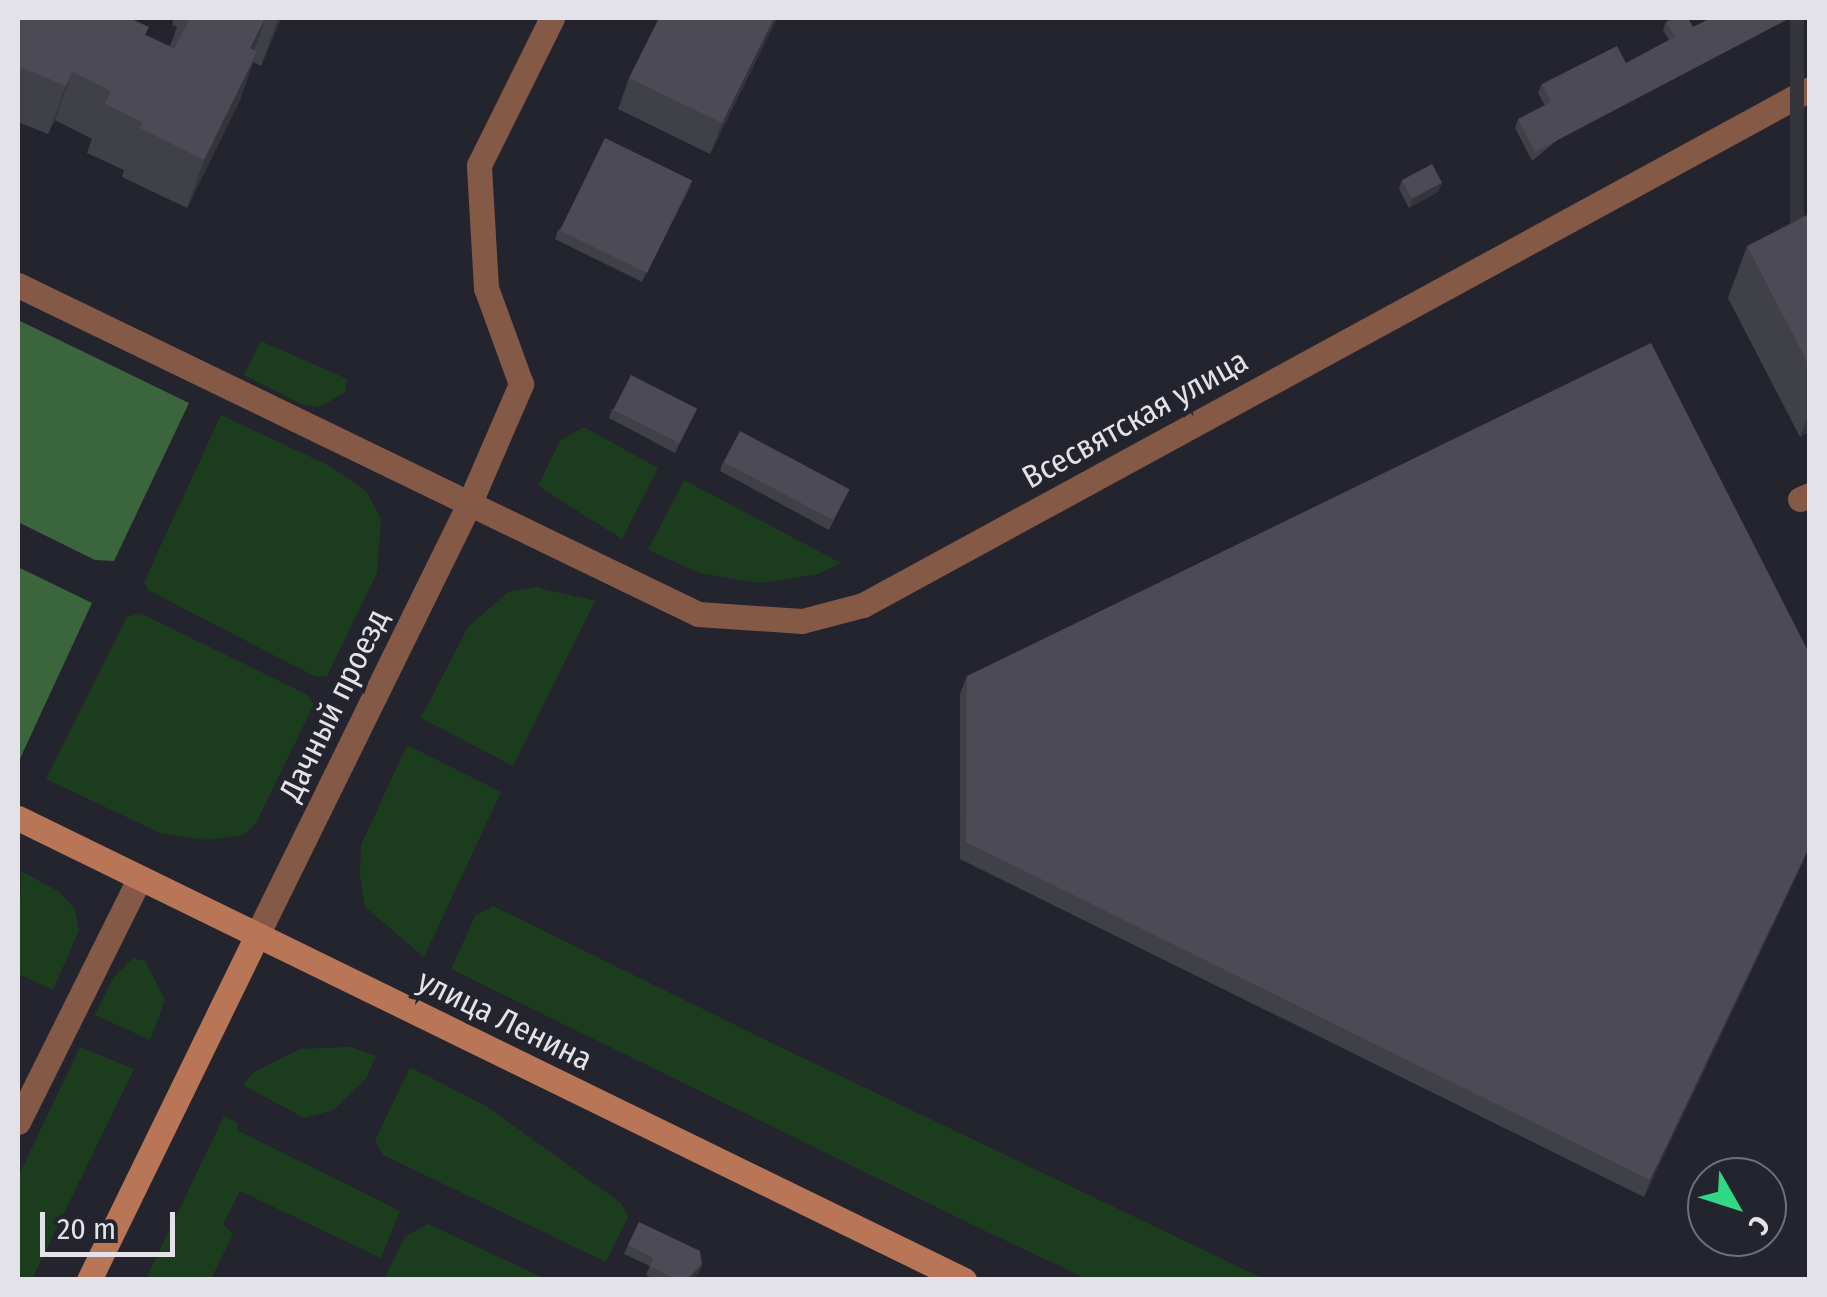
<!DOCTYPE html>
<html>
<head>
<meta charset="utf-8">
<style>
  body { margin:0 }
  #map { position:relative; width:1827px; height:1297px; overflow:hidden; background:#24242e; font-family:"Fira Sans Condensed",sans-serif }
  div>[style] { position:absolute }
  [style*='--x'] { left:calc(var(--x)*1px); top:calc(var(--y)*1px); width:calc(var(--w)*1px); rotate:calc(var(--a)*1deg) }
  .green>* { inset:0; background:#1b3d1d }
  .forest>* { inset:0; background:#3b663d }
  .minor>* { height:25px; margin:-12.5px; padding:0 12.5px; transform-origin:12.5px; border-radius:12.5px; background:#845946 }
  .tertiary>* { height:25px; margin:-12.5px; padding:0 12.5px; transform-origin:12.5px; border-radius:12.5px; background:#845946 }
  .secondary>* { height:25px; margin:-12.5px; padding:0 12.5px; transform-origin:12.5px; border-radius:12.5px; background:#b97657 }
  .wall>* { inset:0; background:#404049 }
  .shaded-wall>* { inset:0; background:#34343c; transform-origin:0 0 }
  .building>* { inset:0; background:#4b4a55; transform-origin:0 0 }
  span { translate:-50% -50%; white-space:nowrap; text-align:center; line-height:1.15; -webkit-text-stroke:9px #24242e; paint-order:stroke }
  .street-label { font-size:32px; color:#e2e2e8 }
  .frame { position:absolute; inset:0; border:20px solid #e2e2e8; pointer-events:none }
  .north { position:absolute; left:1687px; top:1157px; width:100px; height:100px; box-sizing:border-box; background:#24242e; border:2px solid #707078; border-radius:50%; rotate:129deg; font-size:28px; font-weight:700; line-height:40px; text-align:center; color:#e2e2e8 }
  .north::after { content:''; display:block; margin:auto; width:35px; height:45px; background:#30d883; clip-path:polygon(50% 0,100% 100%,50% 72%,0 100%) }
  .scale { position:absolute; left:40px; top:1212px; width:135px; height:45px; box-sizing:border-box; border:5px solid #e2e2e8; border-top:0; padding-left:12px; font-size:30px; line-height:35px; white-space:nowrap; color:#e2e2e8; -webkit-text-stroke:8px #24242e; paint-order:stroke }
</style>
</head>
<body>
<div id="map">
  <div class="green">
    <div style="clip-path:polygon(261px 341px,347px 379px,345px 392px,320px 407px,303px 405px,244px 375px)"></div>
    <div style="clip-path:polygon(221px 415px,330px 466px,366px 491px,381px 519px,377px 573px,327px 676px,316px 677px,148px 590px,144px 582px)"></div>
    <div style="clip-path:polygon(584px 427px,658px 468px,622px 539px,538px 486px,560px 441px)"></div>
    <div style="clip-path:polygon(684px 480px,841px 563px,818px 574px,760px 583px,700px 573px,648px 550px)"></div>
    <div style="clip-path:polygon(535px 587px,595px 601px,513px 766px,421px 718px,468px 627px,508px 592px)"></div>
    <div style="clip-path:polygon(140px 613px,306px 694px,314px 704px,255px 825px,243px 835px,206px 840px,160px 833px,46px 779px,127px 617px)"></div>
    <div style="clip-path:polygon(407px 745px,501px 792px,424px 957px,365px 907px,360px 875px,361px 845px)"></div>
    <div style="clip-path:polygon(21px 871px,60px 892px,75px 910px,79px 930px,53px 990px,18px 974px)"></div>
    <div style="clip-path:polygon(493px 906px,780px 1047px,1264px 1279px,1087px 1279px,983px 1230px,451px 969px,475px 916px)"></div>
    <div style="clip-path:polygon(133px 958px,145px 961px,165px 1000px,150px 1040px,95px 1015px,113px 978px)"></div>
    <div style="clip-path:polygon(80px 1047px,134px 1069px,32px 1279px,18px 1279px,18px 1177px)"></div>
    <div style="clip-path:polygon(351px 1047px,376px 1056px,366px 1079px,333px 1110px,304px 1118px,243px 1085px,254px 1072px,300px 1049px)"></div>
    <div style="clip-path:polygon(410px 1067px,486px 1106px,621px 1203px,628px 1217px,606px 1262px,383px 1155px,375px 1141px)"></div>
    <div style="clip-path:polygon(224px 1116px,237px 1122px,237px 1130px,400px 1211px,381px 1258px,240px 1191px,223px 1224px,233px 1234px,211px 1279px,146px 1279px)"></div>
    <div style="clip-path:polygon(428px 1224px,546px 1279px,547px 1279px,384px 1279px,405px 1237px)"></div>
  </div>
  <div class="forest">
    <div style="clip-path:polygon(18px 320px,189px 403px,114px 561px,95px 560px,18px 522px)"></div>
    <div style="clip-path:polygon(18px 567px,92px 603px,18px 763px)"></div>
  </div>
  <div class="minor">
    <div style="--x:1800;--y:499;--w:11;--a:-22"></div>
    <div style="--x:470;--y:502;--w:129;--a:-66.6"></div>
    <div style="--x:521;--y:384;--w:102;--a:-110"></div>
    <div style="--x:486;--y:288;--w:123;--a:-93.3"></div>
    <div style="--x:479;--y:165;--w:164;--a:-63.6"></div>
    <div style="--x:18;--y:1122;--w:271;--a:-63.5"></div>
  </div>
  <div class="tertiary">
    <div style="--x:18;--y:285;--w:755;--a:25.82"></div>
    <div style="--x:698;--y:614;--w:104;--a:3.9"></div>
    <div style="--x:802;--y:621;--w:63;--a:-14.7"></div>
    <div style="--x:863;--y:605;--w:1078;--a:-28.59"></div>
    <div style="--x:256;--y:937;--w:485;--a:-63.8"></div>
  </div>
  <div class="secondary">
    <div style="--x:18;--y:818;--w:1053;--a:26.03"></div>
    <div style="--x:89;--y:1280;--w:381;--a:-64"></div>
  </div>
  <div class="wall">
    <div style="clip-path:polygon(18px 18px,146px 35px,170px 46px,177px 27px,172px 25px,174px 18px,281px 18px,261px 66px,253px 62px,240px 100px,187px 208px,122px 177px,124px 170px,87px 153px,92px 139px,55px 120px,48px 134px,18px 122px)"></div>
    <div style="clip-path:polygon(777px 18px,710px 154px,618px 109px,629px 78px)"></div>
    <div style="clip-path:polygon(1666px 22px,1693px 27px,1532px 161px,1515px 128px,1518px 119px,1545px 106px,1538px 93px,1542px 84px,1626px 63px,1669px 40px,1663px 30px)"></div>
    <div style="clip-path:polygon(1402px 180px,1442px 183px,1438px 192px,1409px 208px,1399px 189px)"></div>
    <div style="clip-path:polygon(692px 181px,642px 282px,555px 239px,558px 230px)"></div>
    <div style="clip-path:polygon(1810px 216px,1810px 431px,1800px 437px,1728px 298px,1747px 246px)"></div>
    <div style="clip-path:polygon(612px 409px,697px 409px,675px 453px,609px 418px)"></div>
    <div style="clip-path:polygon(723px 462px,849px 490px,829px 530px,720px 471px)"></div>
    <div style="clip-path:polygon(967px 676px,1804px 860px,1644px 1197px,960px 859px,960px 694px)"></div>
    <div style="clip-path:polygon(628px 1245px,702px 1264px,699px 1272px,692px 1280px,656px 1280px,646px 1275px,650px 1266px,624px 1254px)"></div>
  </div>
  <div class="shaded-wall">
    <div style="clip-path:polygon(266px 18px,250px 61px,250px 48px)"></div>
    <div style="clip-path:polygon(278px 18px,281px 18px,261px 66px)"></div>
    <div style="clip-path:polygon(774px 18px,777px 18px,710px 154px,722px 123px)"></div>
    <div style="left:1790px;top:18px;width:14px;height:288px"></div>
    <div style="clip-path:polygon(257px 52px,240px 100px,187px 208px,204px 160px)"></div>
    <div style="clip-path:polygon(72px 72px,55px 120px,48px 134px,66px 86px)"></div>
    <div style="clip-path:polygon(692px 181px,689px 190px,642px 282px,645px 273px)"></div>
    <div style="clip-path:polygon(1442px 183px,1438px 192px,1409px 208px,1412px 199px)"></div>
    <div style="clip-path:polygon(1810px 410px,1810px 431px,1800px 437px)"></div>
    <div style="clip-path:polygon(1810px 845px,1804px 860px,1644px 1197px,1650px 1180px)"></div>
    <div style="clip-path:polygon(702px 1264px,699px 1272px,692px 1280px,686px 1280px)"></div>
  </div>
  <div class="building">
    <div style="clip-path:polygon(18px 18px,129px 18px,149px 27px,145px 35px,174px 49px,190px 18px,265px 18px,250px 48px,257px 52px,204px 160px,140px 128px,142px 122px,105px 104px,111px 91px,72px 72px,66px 86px,18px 66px)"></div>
    <div style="clip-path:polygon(659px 18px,774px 18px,722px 123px,629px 78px)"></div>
    <div style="clip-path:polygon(1674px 18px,1688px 18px,1693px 27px,1711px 18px,1790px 18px,1535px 152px,1518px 119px,1551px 102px,1542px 84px,1617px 46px,1626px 63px,1675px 37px,1666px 22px)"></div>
    <div style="left:605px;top:138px;width:97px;height:103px;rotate:26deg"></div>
    <div style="left:1432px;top:164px;width:21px;height:34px;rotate:62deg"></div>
    <div style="clip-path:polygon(1809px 214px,1810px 216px,1810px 367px,1747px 246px)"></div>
    <div style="clip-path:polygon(1651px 343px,1808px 651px,1810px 845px,1650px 1180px,966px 842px,967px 676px)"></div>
    <div style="left:631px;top:375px;width:74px;height:39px;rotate:27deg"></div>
    <div style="left:740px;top:431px;width:124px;height:35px;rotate:28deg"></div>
    <div style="clip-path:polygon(639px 1222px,700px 1251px,702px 1264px,686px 1280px,677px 1280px,650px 1266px,653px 1258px,628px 1245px)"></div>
  </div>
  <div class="street-label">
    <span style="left:1135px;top:419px;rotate:-29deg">Всесвятская улица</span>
    <span style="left:334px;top:705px;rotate:-64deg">Дачный проезд</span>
    <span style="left:505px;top:1020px;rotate:26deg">улица Ленина</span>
  </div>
  <div class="frame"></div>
  <div class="north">С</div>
  <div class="scale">20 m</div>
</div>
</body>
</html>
